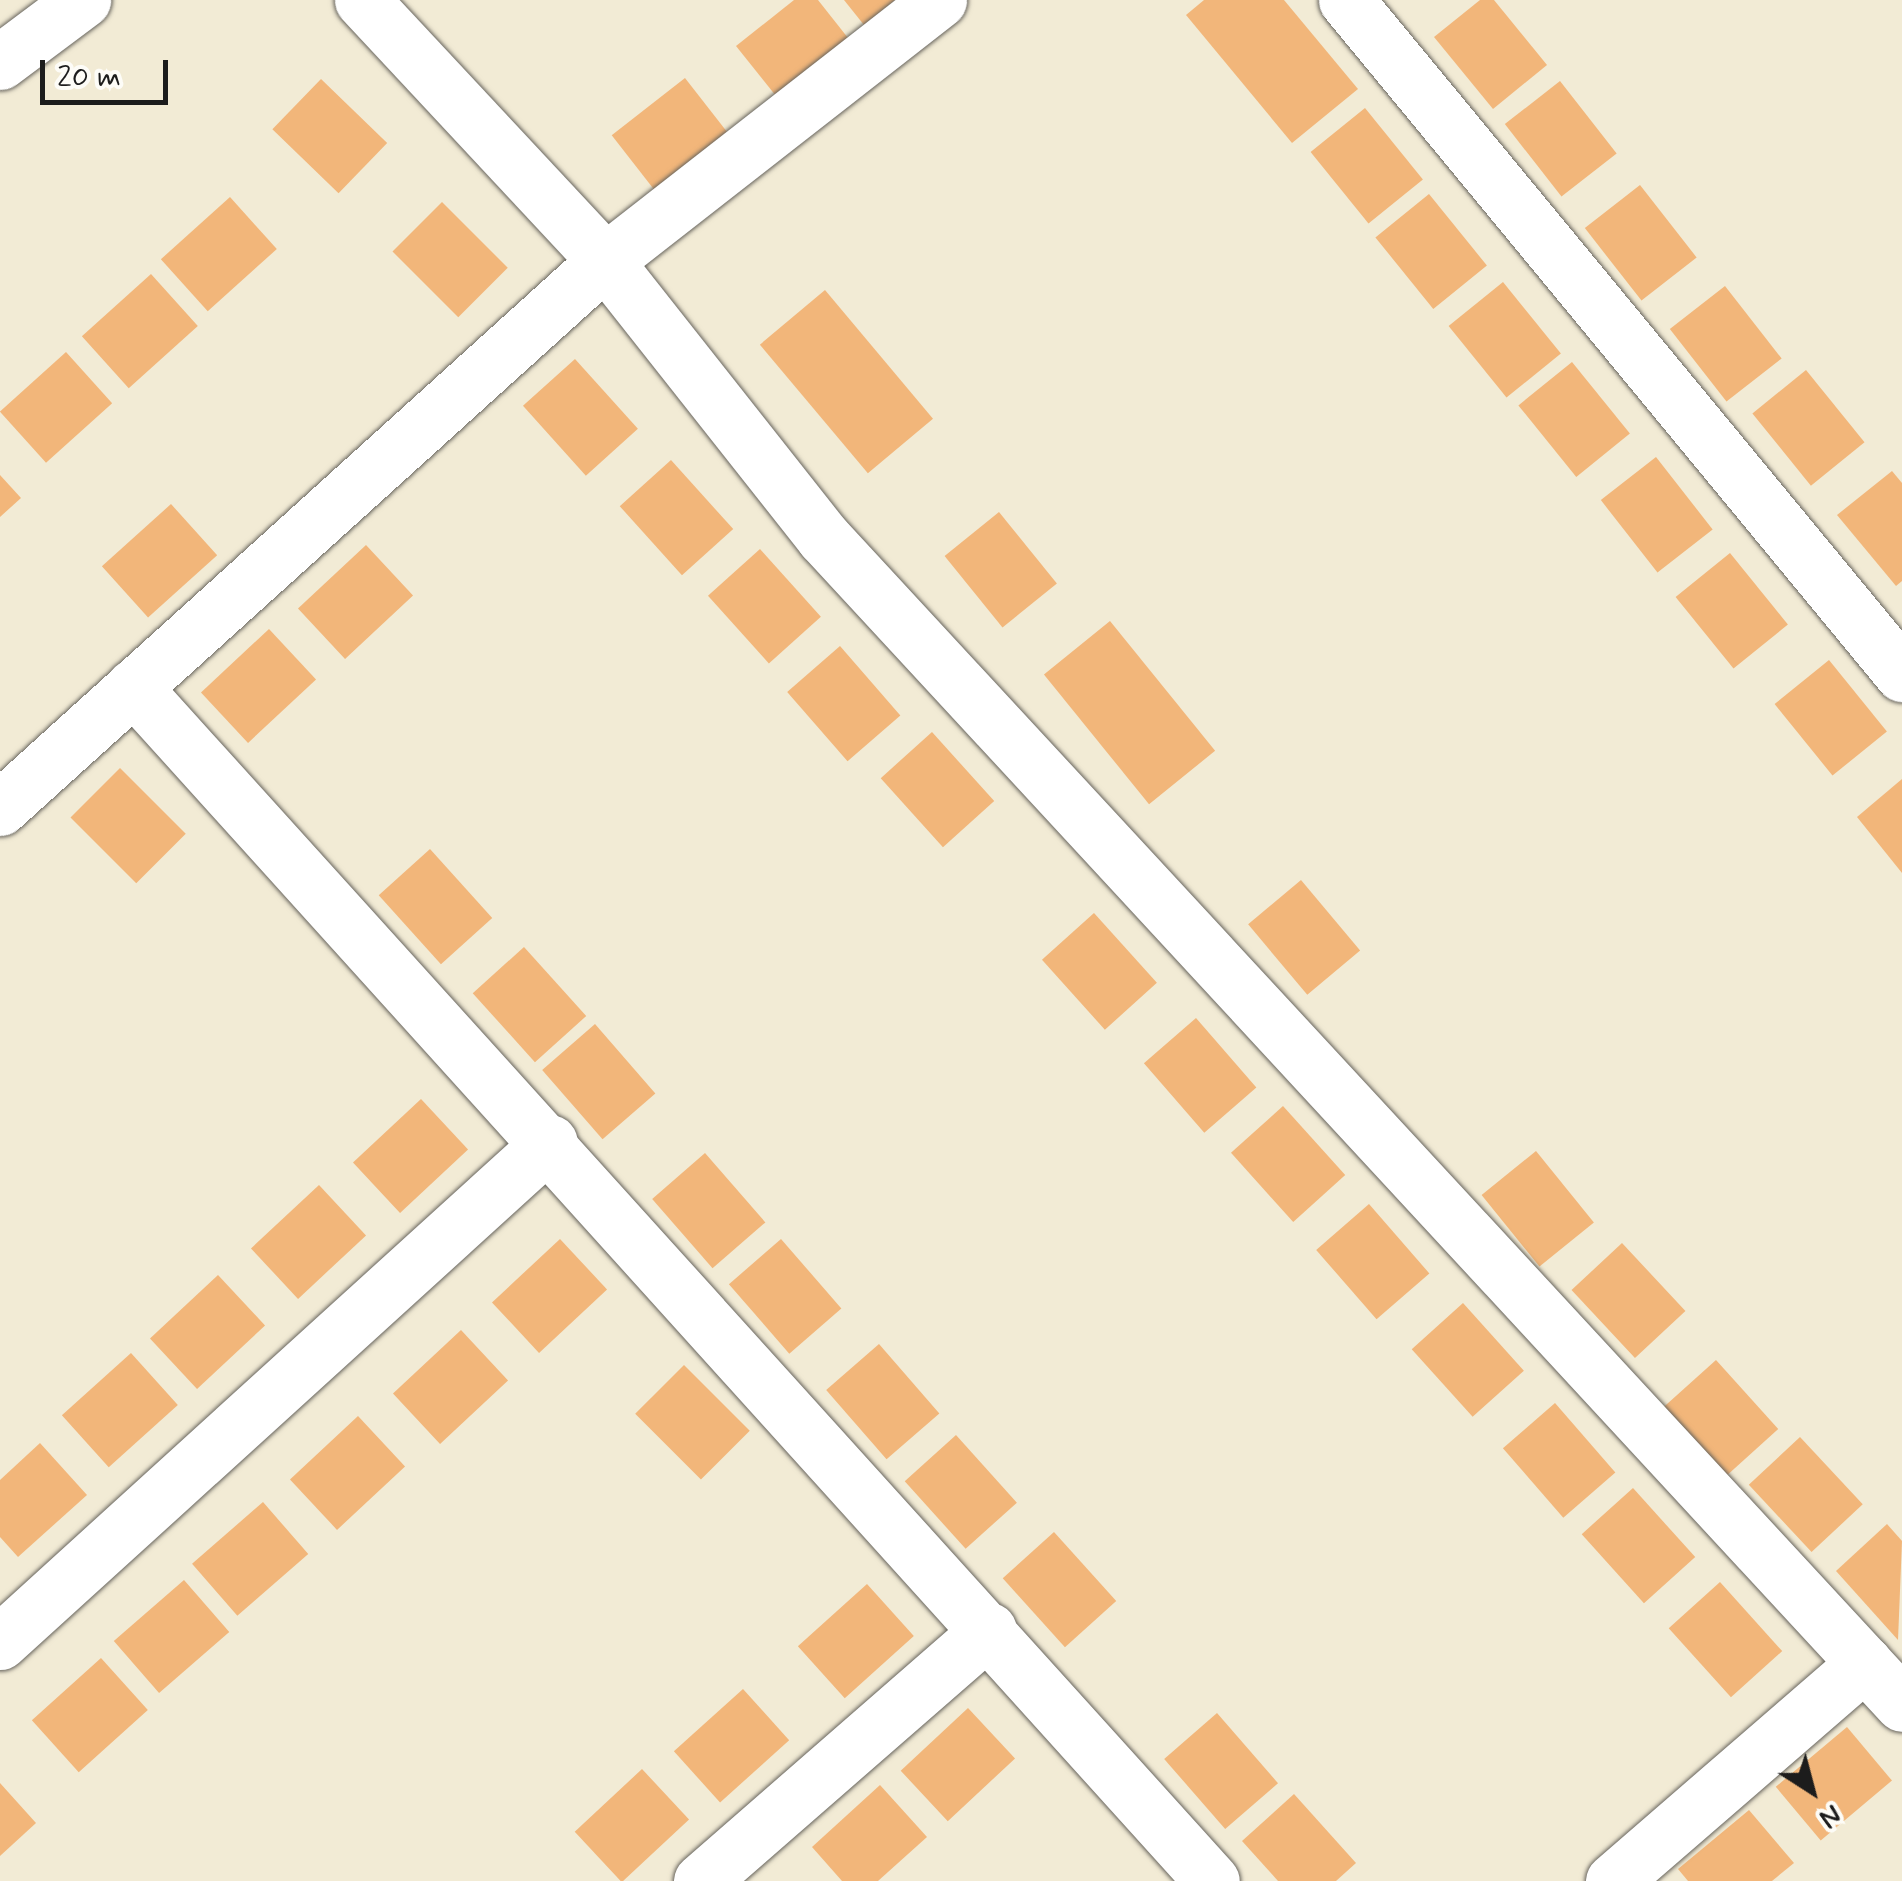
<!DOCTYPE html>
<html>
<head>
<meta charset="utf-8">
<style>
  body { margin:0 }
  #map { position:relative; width:1902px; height:1881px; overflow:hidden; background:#f2ebd5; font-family:Mynerve,sans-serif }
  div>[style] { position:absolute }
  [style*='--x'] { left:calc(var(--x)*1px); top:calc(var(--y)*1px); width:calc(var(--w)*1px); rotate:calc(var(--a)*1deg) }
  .building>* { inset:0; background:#f2b67a; transform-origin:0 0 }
  .roads { filter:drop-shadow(0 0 2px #67645d) drop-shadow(0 0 2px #67645d) }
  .minor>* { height:55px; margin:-27.5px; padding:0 27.5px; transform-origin:27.5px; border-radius:27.5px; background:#fff }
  span { translate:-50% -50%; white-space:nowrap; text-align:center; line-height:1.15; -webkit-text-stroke:9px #fdfcf7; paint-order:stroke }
  .north { position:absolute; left:1762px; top:1741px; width:100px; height:100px; -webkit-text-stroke:8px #fdfcf7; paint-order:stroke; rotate:144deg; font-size:28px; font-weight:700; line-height:40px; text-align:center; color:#1c1c1c }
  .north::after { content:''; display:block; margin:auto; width:35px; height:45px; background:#1c1c1c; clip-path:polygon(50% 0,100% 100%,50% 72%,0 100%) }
  .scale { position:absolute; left:40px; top:60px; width:128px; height:45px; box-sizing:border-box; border:5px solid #1c1c1c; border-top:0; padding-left:12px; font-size:30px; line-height:35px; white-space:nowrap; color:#1c1c1c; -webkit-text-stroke:8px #fdfcf7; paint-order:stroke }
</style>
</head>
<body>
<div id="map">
  <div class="building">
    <div style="clip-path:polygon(794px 0,818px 0,852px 43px,780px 101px,736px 46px)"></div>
    <div style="clip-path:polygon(844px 0,895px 0,864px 25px)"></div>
    <div style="clip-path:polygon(1204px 0,1284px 0,1358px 89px,1292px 143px,1186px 15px)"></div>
    <div style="clip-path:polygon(1480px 0,1494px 0,1547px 65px,1493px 109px,1434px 37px)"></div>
    <div style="left:685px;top:78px;width:70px;height:93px;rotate:52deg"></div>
    <div style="left:321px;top:79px;width:92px;height:70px;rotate:44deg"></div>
    <div style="left:1560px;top:81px;width:92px;height:70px;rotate:52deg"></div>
    <div style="left:1365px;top:108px;width:92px;height:70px;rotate:51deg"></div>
    <div style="left:1640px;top:185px;width:92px;height:70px;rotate:52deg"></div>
    <div style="left:1429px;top:194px;width:92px;height:69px;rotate:51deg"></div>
    <div style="left:230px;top:197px;width:70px;height:93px;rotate:48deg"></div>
    <div style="left:442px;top:202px;width:93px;height:70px;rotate:45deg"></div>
    <div style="left:151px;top:274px;width:70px;height:93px;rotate:48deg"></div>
    <div style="left:1503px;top:282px;width:92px;height:70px;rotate:51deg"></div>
    <div style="left:1725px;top:286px;width:92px;height:70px;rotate:52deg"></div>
    <div style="left:825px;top:290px;width:168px;height:85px;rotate:50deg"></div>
    <div style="left:66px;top:352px;width:69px;height:89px;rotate:48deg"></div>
    <div style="left:575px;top:359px;width:94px;height:70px;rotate:48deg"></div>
    <div style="left:1572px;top:362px;width:92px;height:69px;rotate:51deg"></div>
    <div style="left:1806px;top:370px;width:93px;height:69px;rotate:51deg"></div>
    <div style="left:1656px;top:457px;width:92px;height:70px;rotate:52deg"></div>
    <div style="left:671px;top:460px;width:93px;height:69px;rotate:48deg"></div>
    <div style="clip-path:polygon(1892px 471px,1902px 483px,1902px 581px,1896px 586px,1837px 515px)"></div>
    <div style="clip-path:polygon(0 475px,21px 498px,0 517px)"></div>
    <div style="left:171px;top:504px;width:69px;height:93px;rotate:48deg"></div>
    <div style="left:999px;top:512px;width:92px;height:70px;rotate:51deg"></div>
    <div style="left:366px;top:545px;width:69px;height:93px;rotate:47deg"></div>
    <div style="left:760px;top:549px;width:91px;height:70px;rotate:48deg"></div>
    <div style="left:1730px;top:553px;width:92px;height:70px;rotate:51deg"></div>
    <div style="left:1110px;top:621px;width:167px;height:85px;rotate:51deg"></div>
    <div style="left:269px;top:629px;width:69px;height:93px;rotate:47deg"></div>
    <div style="left:840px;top:646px;width:92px;height:70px;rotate:49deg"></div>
    <div style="left:1829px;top:660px;width:92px;height:70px;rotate:51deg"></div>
    <div style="left:932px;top:732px;width:93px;height:69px;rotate:48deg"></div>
    <div style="left:120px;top:768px;width:93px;height:70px;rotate:45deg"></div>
    <div style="clip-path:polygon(1902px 779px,1902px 873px,1857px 817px)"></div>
    <div style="left:430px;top:849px;width:93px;height:69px;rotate:48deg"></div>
    <div style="left:1301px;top:880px;width:92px;height:69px;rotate:50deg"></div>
    <div style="left:1094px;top:913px;width:94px;height:70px;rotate:48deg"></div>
    <div style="left:524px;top:947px;width:93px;height:69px;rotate:48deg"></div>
    <div style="left:1196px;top:1018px;width:92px;height:69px;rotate:49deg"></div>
    <div style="left:595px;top:1024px;width:92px;height:70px;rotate:49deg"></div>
    <div style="left:421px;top:1099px;width:69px;height:93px;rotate:47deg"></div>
    <div style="left:1283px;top:1106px;width:93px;height:70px;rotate:48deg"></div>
    <div style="left:1536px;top:1151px;width:92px;height:70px;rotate:51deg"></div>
    <div style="left:705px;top:1153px;width:92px;height:70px;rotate:49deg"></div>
    <div style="left:319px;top:1185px;width:69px;height:93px;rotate:47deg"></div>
    <div style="left:1369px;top:1204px;width:92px;height:70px;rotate:49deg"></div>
    <div style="left:560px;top:1239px;width:69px;height:93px;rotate:47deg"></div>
    <div style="left:781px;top:1239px;width:92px;height:69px;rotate:49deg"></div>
    <div style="left:1622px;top:1243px;width:93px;height:69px;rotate:47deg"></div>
    <div style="left:218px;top:1275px;width:69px;height:93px;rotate:47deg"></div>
    <div style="left:1463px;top:1303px;width:91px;height:69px;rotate:48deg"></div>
    <div style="left:461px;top:1330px;width:69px;height:93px;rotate:47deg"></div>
    <div style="left:879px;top:1344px;width:92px;height:70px;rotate:49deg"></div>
    <div style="left:131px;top:1353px;width:70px;height:93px;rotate:48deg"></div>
    <div style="left:1716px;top:1360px;width:93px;height:70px;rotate:48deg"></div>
    <div style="left:684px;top:1365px;width:93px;height:69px;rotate:45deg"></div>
    <div style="left:1555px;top:1403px;width:92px;height:69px;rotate:49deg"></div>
    <div style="left:358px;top:1416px;width:69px;height:93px;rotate:47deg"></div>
    <div style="left:956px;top:1435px;width:91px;height:69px;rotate:48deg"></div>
    <div style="left:1800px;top:1437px;width:92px;height:70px;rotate:47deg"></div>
    <div style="clip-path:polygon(40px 1443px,87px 1495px,18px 1557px,0 1537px,0 1480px)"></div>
    <div style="left:1633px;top:1488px;width:93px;height:69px;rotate:48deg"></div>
    <div style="left:263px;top:1502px;width:69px;height:94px;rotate:49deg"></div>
    <div style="clip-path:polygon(1887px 1524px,1902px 1541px,1898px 1640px,1836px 1571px)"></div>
    <div style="left:1054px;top:1532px;width:93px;height:69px;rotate:48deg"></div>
    <div style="left:184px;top:1580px;width:69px;height:93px;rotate:49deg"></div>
    <div style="left:1720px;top:1582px;width:93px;height:69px;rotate:48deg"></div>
    <div style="left:867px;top:1584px;width:70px;height:93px;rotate:48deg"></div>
    <div style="left:101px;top:1658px;width:70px;height:93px;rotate:48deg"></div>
    <div style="left:743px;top:1689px;width:69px;height:93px;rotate:48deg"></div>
    <div style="left:968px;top:1708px;width:69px;height:92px;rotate:47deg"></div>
    <div style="left:1217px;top:1713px;width:93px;height:70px;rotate:49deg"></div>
    <div style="left:1847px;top:1727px;width:70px;height:93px;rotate:50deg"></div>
    <div style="left:642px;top:1769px;width:69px;height:92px;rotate:47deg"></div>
    <div style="clip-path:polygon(0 1783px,36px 1823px,0 1856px)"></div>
    <div style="clip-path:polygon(880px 1785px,927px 1837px,878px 1881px,842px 1881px,812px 1847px)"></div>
    <div style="clip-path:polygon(1294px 1794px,1356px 1863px,1336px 1881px,1278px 1881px,1242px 1841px)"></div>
    <div style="clip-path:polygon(1749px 1810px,1794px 1863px,1772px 1881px,1688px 1881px,1678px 1869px)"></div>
  </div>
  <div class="roads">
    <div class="minor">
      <div style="--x:362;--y:0;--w:357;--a:47"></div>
      <div style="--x:605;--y:261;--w:352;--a:51.7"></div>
      <div style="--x:823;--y:537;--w:1589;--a:47.24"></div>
      <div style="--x:1346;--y:0;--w:874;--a:50.48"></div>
      <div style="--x:0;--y:62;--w:104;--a:-36.8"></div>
      <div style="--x:133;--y:687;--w:1609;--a:47.9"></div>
      <div style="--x:0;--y:808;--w:816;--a:-42.12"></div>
      <div style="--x:605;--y:261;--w:424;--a:-38"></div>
      <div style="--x:0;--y:1642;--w:743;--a:-42.27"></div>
      <div style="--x:701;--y:1881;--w:382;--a:-41.1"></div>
      <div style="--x:1613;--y:1881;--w:333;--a:-40.9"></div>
    </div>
  </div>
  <div class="north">N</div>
  <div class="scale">20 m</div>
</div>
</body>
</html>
